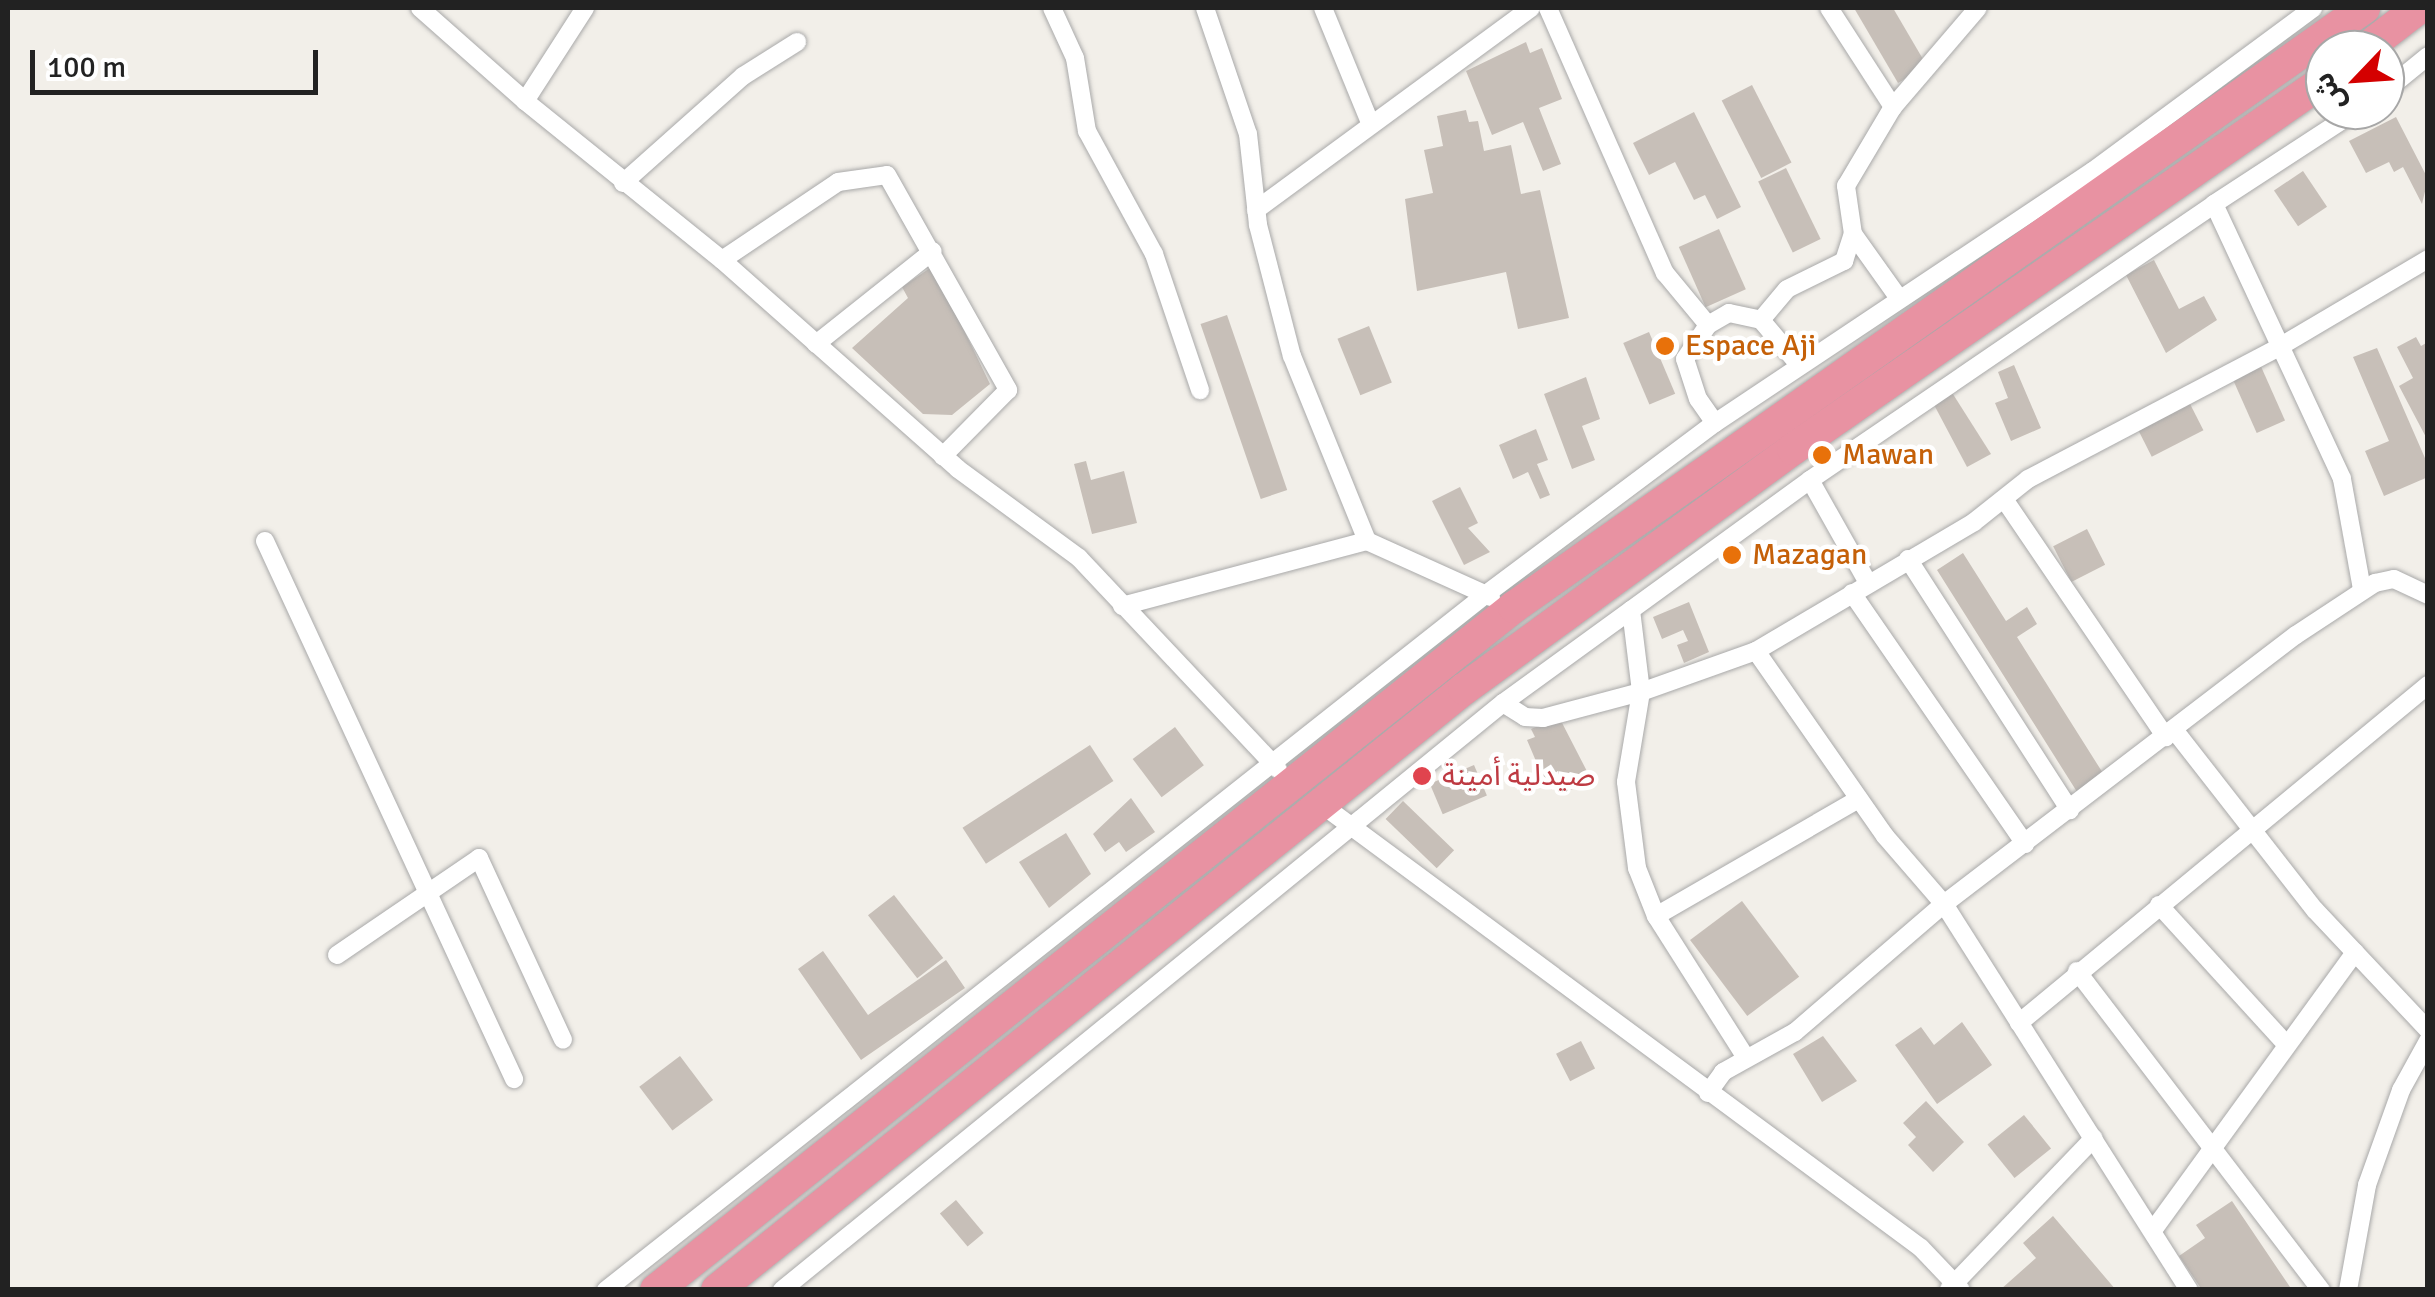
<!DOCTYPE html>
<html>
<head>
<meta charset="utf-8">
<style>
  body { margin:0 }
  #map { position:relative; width:2435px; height:1297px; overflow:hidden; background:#f2efe9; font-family:Signika,"Noto Sans Arabic",sans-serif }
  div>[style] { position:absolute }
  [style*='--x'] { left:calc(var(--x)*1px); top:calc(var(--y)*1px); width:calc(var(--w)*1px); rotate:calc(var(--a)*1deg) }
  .building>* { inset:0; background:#c7bfb8; transform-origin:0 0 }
  .roads { filter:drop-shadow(0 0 2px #a9a9a9) drop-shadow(0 0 2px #a9a9a9) }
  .street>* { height:18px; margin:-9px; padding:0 9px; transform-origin:9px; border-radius:9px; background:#fff }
  .highway>* { height:32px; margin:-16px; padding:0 16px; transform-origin:16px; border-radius:16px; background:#e892a2 }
  .dots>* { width:28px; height:28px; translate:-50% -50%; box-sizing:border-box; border:5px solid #fff; border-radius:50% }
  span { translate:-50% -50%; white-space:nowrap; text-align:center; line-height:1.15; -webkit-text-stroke:9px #fff; paint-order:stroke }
  .food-label { font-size:30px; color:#c56008 }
  .left { translate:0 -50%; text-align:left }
  .health-label { font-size:30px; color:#be3a42 }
  .frame { position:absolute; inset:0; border:10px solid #222; pointer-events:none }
  .north { position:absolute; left:2305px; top:30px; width:100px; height:100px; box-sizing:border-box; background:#fff; border:2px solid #a7a7a7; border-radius:50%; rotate:245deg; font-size:28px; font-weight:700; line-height:40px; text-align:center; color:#222 }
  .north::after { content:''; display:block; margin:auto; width:35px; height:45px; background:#d40000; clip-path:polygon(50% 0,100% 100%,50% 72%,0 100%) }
  .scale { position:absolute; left:30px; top:50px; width:288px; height:45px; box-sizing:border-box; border:5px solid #222; border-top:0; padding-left:12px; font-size:30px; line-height:35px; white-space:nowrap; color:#222; -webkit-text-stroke:8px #fff; paint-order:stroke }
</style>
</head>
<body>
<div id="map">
  <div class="building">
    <div style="clip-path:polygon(1854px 8px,1893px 8px,1927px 66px,1898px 83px)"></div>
    <div style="clip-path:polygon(1526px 42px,1530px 53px,1542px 48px,1562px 99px,1539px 108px,1561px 164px,1543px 171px,1523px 122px,1492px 135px,1466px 71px)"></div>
    <div style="left:1752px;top:85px;width:87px;height:34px;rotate:63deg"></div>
    <div style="clip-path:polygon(1466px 110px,1469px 122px,1478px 121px,1484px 151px,1511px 145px,1521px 194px,1540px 190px,1569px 318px,1518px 329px,1506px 272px,1417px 291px,1405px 199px,1433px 193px,1424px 150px,1443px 146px,1437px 116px)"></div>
    <div style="clip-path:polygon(1694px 112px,1741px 207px,1717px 219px,1705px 195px,1694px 200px,1675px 162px,1649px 175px,1633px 143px)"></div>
    <div style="clip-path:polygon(2396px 117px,2428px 179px,2422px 204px,2403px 167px,2394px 172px,2389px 162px,2366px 173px,2349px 141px)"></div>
    <div style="left:1786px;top:168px;width:79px;height:31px;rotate:64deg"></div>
    <div style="left:2303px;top:171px;width:43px;height:35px;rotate:56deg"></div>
    <div style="left:1719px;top:229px;width:66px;height:44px;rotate:66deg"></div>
    <div style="clip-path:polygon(2154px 260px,2179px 309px,2204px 296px,2217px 320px,2166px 353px,2126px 275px)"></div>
    <div style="clip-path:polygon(933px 266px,990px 384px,952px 415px,923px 414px,852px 348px,908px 298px,902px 287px)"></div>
    <div style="left:1227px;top:315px;width:185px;height:28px;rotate:71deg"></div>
    <div style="left:1369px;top:326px;width:61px;height:34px;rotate:68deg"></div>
    <div style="left:1649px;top:332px;width:67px;height:28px;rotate:67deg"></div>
    <div style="clip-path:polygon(2416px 337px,2421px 346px,2428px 342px,2428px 441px,2399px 386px,2413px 378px,2397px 347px)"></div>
    <div style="clip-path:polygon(2377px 348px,2428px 465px,2428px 477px,2384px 496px,2365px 451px,2389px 441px,2353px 357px)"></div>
    <div style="left:2259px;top:362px;width:64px;height:31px;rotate:66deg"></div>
    <div style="clip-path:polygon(2014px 365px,2041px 428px,2011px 441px,1995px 403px,2008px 398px,1998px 372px)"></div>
    <div style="clip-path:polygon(1586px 377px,1600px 419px,1582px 426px,1595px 460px,1572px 469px,1544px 394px)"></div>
    <div style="clip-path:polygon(1951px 391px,1991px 454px,1967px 467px,1932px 401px)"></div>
    <div style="left:2188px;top:400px;width:34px;height:58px;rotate:63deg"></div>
    <div style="clip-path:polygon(1536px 429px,1548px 460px,1537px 464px,1550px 495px,1540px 499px,1528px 472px,1513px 479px,1499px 445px)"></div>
    <div style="clip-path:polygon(1086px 461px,1091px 480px,1124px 471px,1137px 523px,1092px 534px,1074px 464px)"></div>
    <div style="clip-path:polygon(1460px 487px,1478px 523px,1468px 528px,1490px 552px,1464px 565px,1432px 501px)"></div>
    <div style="left:2087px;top:529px;width:40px;height:38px;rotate:63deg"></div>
    <div style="clip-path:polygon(1963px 553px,2006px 621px,2027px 607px,2037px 624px,2017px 637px,2106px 778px,2079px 795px,1937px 570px)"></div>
    <div style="clip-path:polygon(1689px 602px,1709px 652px,1684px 663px,1677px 645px,1688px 641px,1683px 630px,1662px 639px,1653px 617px)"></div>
    <div style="clip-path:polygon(1559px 717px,1592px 781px,1563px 793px,1559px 782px,1547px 787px,1527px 740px,1535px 737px,1531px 729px)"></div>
    <div style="left:1175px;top:727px;width:48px;height:53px;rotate:53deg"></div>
    <div style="left:1090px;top:745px;width:43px;height:152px;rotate:57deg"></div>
    <div style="left:1474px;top:765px;width:33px;height:48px;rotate:67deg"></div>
    <div style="clip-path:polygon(1131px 798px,1155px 832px,1126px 852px,1119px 842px,1105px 852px,1093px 834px)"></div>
    <div style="left:1403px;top:801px;width:71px;height:25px;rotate:44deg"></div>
    <div style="clip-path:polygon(1066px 833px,1091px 874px,1049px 908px,1019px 862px)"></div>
    <div style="left:894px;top:895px;width:80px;height:33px;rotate:52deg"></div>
    <div style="left:1742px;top:901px;width:95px;height:65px;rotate:53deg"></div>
    <div style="clip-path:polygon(823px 951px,868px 1015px,946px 960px,965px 988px,861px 1060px,798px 969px)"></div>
    <div style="clip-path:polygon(1962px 1022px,1992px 1065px,1937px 1104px,1895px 1045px,1921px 1027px,1934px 1045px)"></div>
    <div style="clip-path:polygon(1823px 1036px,1857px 1081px,1822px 1102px,1793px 1054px)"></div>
    <div style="left:1581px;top:1041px;width:31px;height:28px;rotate:63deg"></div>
    <div style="left:680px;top:1056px;width:55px;height:51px;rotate:53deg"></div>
    <div style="clip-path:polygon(1926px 1101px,1964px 1142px,1933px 1172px,1908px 1145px,1916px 1137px,1903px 1123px)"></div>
    <div style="left:2024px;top:1115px;width:43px;height:47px;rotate:51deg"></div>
    <div style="left:956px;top:1200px;width:43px;height:21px;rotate:50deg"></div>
    <div style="clip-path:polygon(2232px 1201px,2292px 1290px,2202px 1290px,2179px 1256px,2205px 1238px,2196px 1225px)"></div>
    <div style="clip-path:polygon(2053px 1216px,2116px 1290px,2000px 1290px,2036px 1258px,2023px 1243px)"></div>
  </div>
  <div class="roads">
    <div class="street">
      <div style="--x:420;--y:8;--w:140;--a:41.5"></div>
      <div style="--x:585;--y:8;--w:111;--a:122.8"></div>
      <div style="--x:525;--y:101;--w:253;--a:38.9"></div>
      <div style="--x:722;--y:260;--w:315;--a:41.5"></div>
      <div style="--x:958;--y:469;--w:150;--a:36.3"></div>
      <div style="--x:1079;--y:558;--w:290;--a:46.7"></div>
      <div style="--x:1052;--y:8;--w:55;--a:65.3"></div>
      <div style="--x:1075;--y:58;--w:74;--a:80.7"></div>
      <div style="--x:1087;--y:131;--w:140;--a:61.4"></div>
      <div style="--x:1154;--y:254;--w:144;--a:71.3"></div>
      <div style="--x:1205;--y:8;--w:133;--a:71.2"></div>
      <div style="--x:1248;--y:134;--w:92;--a:83.7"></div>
      <div style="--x:1258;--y:225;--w:135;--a:75.5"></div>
      <div style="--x:1292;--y:356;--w:200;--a:67.9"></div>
      <div style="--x:1323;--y:8;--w:126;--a:67.7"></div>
      <div style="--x:1548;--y:8;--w:290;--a:66.2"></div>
      <div style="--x:1665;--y:273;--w:67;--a:50.4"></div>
      <div style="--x:1829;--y:8;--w:118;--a:57.1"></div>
      <div style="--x:2385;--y:91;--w:55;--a:-39.1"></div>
      <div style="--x:2358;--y:110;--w:172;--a:146.9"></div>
      <div style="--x:2214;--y:204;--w:303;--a:65"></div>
      <div style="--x:2342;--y:479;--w:112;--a:79.7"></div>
      <div style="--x:623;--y:183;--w:161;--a:-41.7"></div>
      <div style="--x:743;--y:76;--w:64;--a:-32.2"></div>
      <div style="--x:1256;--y:210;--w:341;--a:-36.3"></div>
      <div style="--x:722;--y:260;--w:140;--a:-33.9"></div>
      <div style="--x:838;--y:182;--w:49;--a:-8.1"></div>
      <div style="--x:887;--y:175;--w:247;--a:60.6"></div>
      <div style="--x:1008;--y:390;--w:93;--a:134.6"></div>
      <div style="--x:1898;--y:297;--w:77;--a:-125.5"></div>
      <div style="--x:1853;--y:234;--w:49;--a:-98.3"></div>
      <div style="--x:1846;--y:186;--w:92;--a:-59.3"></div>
      <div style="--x:1893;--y:107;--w:130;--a:-49.4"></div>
      <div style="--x:1761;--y:320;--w:40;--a:-50"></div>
      <div style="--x:1787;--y:289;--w:64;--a:-26.2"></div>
      <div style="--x:1844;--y:261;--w:28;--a:-72"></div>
      <div style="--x:816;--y:344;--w:149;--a:-38.5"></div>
      <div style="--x:1715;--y:423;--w:29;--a:-125"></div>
      <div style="--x:1698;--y:399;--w:42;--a:-108"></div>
      <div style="--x:1685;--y:359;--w:41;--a:-55.9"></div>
      <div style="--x:1708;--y:325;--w:24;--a:-30"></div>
      <div style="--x:1729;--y:313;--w:33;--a:12"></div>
      <div style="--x:1761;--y:320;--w:59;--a:49.8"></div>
      <div style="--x:1810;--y:480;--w:118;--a:60.6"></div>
      <div style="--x:2004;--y:499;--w:288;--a:55.8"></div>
      <div style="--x:265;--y:541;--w:593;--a:65.16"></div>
      <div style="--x:1908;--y:559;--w:299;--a:57.2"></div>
      <div style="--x:1852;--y:593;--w:305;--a:55.4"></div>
      <div style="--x:1122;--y:606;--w:253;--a:-14.9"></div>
      <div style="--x:1367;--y:541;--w:136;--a:24.3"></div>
      <div style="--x:1631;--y:610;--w:83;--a:83"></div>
      <div style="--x:1641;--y:692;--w:91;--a:99.5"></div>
      <div style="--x:1626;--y:782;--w:87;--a:82.7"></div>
      <div style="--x:1637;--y:868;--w:52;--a:68.4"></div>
      <div style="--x:1656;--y:916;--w:166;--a:57.6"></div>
      <div style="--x:1756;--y:651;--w:226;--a:55.1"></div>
      <div style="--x:1885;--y:836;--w:90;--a:49.1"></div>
      <div style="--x:1944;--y:904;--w:457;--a:57.6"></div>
      <div style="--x:1503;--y:703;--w:26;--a:32"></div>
      <div style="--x:1525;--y:717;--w:18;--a:3"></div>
      <div style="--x:1543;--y:718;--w:101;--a:-14.9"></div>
      <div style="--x:1641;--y:692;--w:122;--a:-19.6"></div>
      <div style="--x:1756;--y:651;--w:253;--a:-30.6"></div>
      <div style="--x:1974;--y:522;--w:69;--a:-38.5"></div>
      <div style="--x:2028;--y:479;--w:286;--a:-27.7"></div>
      <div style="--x:2281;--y:346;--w:171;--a:-30.6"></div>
      <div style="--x:2175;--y:731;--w:227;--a:52"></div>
      <div style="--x:2315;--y:910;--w:165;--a:46.7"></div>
      <div style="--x:1317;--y:801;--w:751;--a:36.5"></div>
      <div style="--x:1921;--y:1248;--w:58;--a:46.4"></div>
      <div style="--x:2159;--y:905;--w:187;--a:47.6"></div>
      <div style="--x:1656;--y:916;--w:234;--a:-30"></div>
      <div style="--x:337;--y:955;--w:172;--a:-34.3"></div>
      <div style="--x:479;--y:858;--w:200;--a:65.2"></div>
      <div style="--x:2077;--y:971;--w:402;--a:52.6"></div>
      <div style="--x:2019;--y:1023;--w:531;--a:-39.57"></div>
      <div style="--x:1708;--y:1093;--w:26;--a:-54"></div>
      <div style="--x:1723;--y:1072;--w:82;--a:-29.1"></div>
      <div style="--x:1795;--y:1032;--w:196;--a:-40.7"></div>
      <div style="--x:1944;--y:904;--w:443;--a:-37.4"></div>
      <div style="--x:2296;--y:635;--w:95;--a:-33.4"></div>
      <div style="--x:2375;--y:583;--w:19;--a:-12"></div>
      <div style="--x:2394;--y:579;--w:38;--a:25"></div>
      <div style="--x:2154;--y:1229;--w:342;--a:-54"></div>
      <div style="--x:1949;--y:1289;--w:209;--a:-46.2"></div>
      <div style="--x:606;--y:1290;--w:1121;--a:-38.33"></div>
      <div style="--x:1485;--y:595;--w:287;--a:-36.8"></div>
      <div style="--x:1715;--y:423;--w:454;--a:-33.7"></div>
      <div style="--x:2093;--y:171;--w:274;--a:-36.5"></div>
      <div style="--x:782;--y:1290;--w:930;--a:-39.15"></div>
      <div style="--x:1503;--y:703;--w:379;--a:-36"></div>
      <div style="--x:1810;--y:480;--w:489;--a:-34.3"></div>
      <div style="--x:2348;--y:1290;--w:107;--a:-79.7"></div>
      <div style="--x:2367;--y:1185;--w:101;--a:-70.3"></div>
      <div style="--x:2401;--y:1090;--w:56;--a:-61.1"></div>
    </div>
    <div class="highway">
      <div style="--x:2364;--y:50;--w:69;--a:-37.4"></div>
      <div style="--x:656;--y:1290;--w:1097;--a:-38.52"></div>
      <div style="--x:1514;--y:607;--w:1040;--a:-35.17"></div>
      <div style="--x:717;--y:1290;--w:959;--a:-38.82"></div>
      <div style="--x:1464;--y:689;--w:407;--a:-36.1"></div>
      <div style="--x:1793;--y:449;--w:647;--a:-34.75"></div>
    </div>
  </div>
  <div class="dots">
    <div style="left:1665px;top:346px;background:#e8710a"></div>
    <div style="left:1822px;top:455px;background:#e8710a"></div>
    <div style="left:1732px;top:555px;background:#e8710a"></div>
    <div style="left:1422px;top:776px;background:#e0444e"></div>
  </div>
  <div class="food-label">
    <span class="left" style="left:1685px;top:346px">Espace Aji</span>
    <span class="left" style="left:1842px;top:455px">Mawan</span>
    <span class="left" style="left:1752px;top:555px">Mazagan</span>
  </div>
  <div class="health-label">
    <span class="left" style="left:1442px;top:776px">صيدلية أمينة</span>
  </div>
  <div class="frame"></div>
  <div class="north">ش</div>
  <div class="scale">100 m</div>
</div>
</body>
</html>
